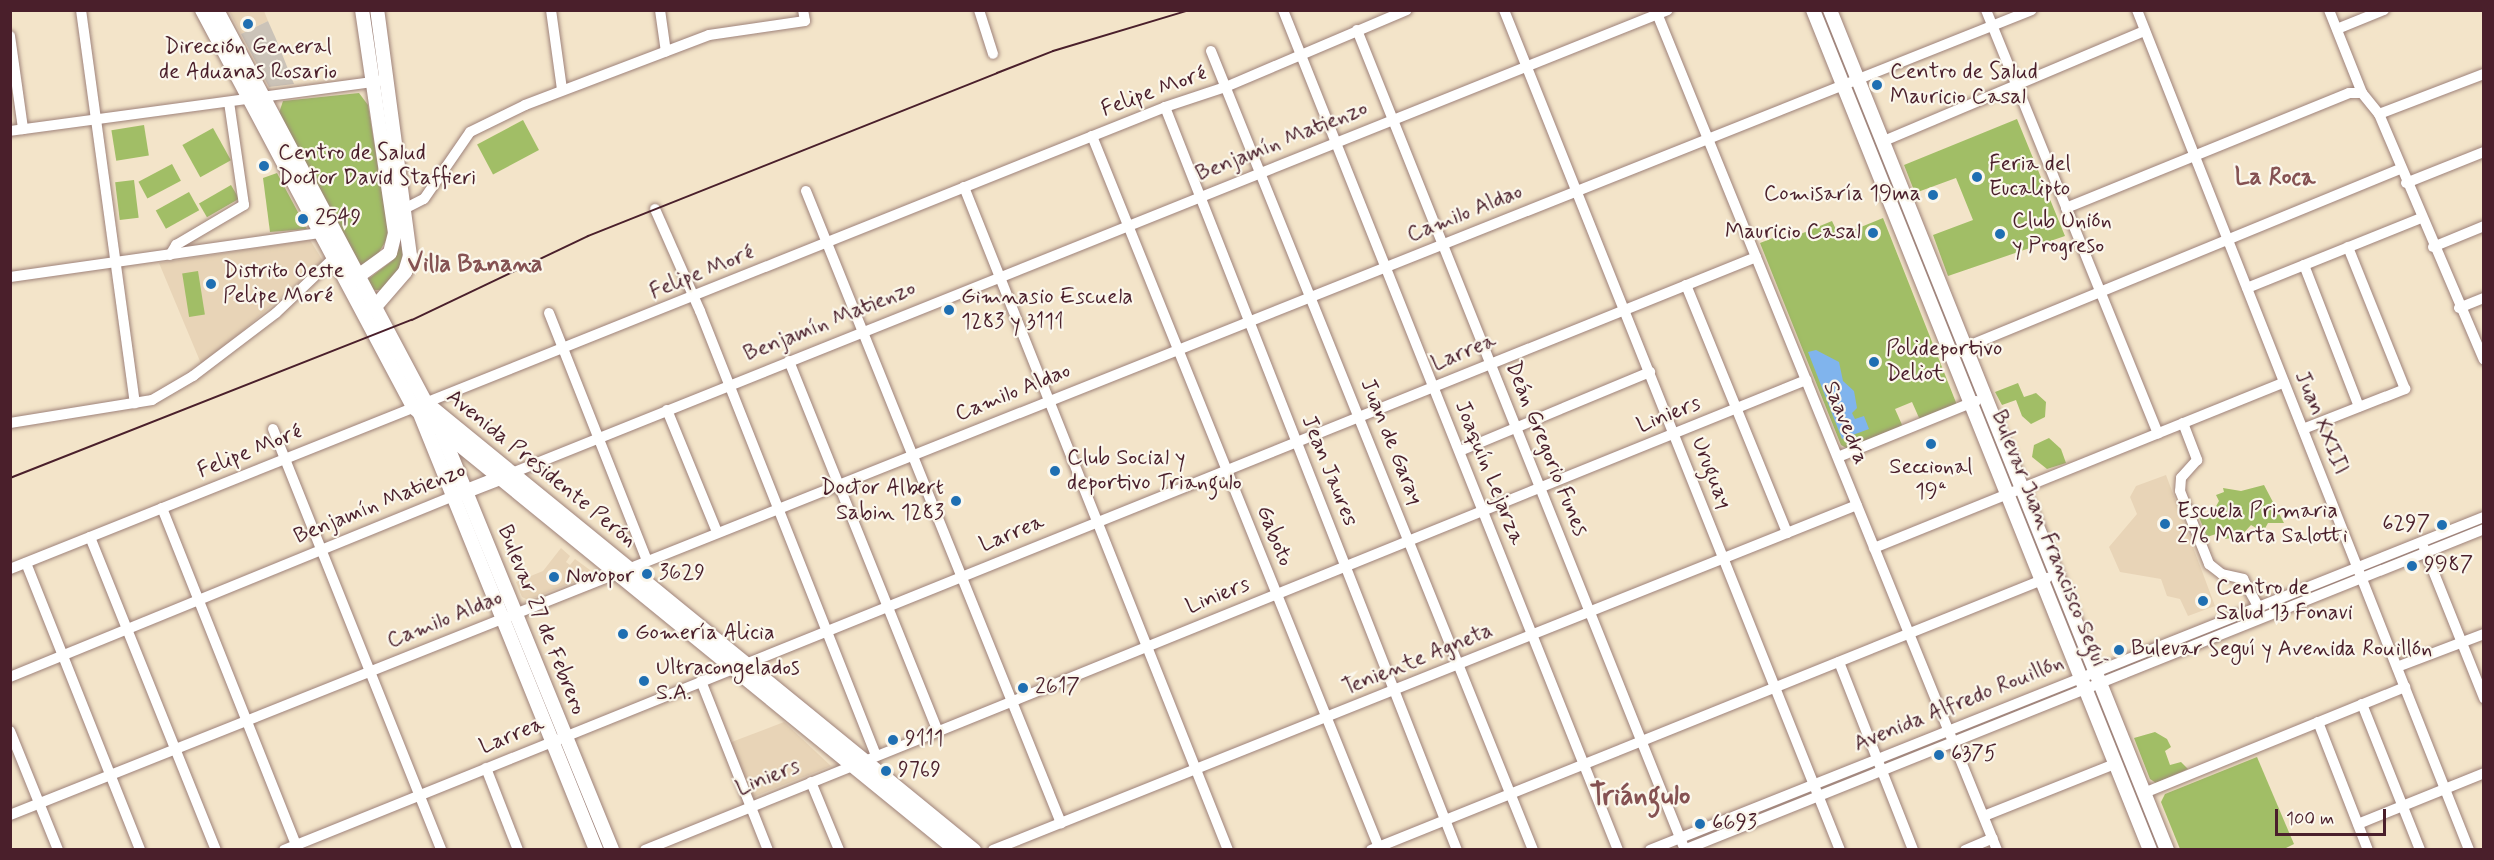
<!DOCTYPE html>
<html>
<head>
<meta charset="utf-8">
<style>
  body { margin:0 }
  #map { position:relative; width:2494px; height:860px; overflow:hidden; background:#f3e4c9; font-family:Mynerve,sans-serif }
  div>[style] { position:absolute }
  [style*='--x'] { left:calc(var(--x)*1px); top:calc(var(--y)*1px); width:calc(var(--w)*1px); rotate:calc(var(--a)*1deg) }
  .built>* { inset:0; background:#e8d4b7 }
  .industrial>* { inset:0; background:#cbc3b8 }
  .green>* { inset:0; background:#a1be66; transform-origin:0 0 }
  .water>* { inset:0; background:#80b4ed }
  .roads { filter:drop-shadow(0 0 2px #9e827a) drop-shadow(0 0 2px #9e827a) }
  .minor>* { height:10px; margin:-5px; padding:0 5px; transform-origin:5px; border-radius:5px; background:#fff }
  .major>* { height:14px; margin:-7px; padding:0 7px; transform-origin:7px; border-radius:7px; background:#fff }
  .rail>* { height:2px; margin:-1px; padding:0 1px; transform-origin:1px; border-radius:1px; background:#4a1f2b }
  .dots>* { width:16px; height:16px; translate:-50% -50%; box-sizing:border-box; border:3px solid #fbf7ec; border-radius:50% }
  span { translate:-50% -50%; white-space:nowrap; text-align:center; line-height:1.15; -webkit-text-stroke:4.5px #fbf7ec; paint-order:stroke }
  .poi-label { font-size:22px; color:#4a1f2b }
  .left { translate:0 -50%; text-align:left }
  .right { translate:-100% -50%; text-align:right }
  .street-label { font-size:22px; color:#4a1f2b }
  .neighbourhood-label { font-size:24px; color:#855252; font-weight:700 }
  .district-label { font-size:28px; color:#855252; font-weight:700 }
  .frame { position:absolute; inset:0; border:12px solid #4a1f2b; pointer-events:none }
  .scale { position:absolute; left:2275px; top:809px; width:111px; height:27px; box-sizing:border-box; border:3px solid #4a1f2b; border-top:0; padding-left:8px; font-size:18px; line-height:21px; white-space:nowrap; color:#4a1f2b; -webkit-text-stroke:4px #fbf7ec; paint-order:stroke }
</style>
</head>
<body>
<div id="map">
  <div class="built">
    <div style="clip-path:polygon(229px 11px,264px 11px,268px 21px,241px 34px)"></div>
    <div style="clip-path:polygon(310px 240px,323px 261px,202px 366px,159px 263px)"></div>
    <div style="clip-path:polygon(2166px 475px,2215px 606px,2188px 616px,2180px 599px,2167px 596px,2161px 579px,2120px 572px,2109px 547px,2137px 514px,2130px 497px,2136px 486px)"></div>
    <div style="clip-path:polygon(561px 548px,570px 556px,566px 562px,570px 565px,575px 559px,590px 570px,589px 576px,528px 600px,522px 597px,516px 582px,543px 571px)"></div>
    <div style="clip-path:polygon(784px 722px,831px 766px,751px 798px,729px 743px)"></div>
  </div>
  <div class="industrial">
    <div style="clip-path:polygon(268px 21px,276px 39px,294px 84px,269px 87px,241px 34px)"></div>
  </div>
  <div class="green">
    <div style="clip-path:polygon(359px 93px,368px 105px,389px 236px,376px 257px,359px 267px,279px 113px,283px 101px)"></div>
    <div style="clip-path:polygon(2017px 119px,2065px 236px,1948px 276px,1933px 235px,1973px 220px,1956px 178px,1915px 193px,1904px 165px)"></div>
    <div style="left:523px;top:120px;width:34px;height:52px;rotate:62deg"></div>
    <div style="left:144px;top:125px;width:31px;height:33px;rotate:81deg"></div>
    <div style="left:213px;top:128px;width:37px;height:35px;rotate:61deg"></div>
    <div style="left:172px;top:164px;width:19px;height:38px;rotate:62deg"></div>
    <div style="clip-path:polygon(277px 173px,307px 229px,270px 232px,263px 178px)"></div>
    <div style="left:134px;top:180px;width:38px;height:19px;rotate:83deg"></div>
    <div style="left:231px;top:185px;width:16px;height:37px;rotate:60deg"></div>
    <div style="left:189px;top:192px;width:21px;height:38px;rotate:61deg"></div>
    <div style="clip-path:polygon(1883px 218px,1957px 405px,1920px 420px,1912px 402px,1895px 409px,1903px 427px,1848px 449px,1841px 445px,1760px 243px,1783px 234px,1786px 240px,1832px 221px,1839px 236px)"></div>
    <div style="clip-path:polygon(400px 246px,406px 247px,402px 269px,381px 290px,373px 290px,367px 280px,392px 261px)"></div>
    <div style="left:198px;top:271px;width:44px;height:16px;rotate:81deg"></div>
    <div style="clip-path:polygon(2018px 383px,2024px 397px,2036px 393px,2046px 402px,2045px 417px,2031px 424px,2022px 416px,2016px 400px,2002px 405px,1995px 392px)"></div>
    <div style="clip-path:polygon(2049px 438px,2061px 449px,2066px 463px,2047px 469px,2032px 457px,2034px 445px)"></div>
    <div style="clip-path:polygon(2264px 485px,2284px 523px,2268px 523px,2263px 532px,2251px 525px,2241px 536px,2225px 539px,2222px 532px,2207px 537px,2199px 517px,2214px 510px,2219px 501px,2216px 495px,2224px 492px,2223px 488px,2241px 491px)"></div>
    <div style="clip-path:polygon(2155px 732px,2167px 739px,2171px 747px,2165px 751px,2170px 765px,2181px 762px,2188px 769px,2156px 783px,2150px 779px,2134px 738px)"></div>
    <div style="clip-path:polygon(2257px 757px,2294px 844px,2282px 850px,2180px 849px,2161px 802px,2165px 794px)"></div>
  </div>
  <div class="water">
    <div style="clip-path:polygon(1816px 350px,1839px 362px,1843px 381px,1854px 391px,1857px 408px,1852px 413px,1855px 419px,1864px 416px,1869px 429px,1842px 439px,1808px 352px)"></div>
  </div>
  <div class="roads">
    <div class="minor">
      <div style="--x:81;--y:10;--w:397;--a:82.2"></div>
      <div style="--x:551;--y:10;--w:80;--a:82.1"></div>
      <div style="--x:660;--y:10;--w:42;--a:81.9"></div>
      <div style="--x:979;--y:10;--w:46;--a:72.3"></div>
      <div style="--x:1283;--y:10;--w:904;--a:68.26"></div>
      <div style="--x:1504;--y:10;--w:905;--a:68.2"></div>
      <div style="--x:1986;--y:10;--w:457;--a:67.9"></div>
      <div style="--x:2137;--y:10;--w:903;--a:68.43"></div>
      <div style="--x:2329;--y:10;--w:89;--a:68.3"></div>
      <div style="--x:2362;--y:93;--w:27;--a:51"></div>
      <div style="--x:2379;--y:114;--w:267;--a:66.9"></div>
      <div style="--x:1656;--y:11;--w:906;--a:67.88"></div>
      <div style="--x:2337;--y:29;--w:51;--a:-22"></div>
      <div style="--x:1357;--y:30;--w:883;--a:68.2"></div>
      <div style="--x:10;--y:36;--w:94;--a:82"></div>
      <div style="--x:1211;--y:51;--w:861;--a:68.05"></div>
      <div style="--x:1165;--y:107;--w:798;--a:68.55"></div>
      <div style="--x:2379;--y:114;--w:112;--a:-20.9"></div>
      <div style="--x:10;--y:131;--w:372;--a:-7.7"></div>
      <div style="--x:1092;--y:136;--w:770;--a:68.03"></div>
      <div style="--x:1884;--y:141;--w:283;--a:-22.9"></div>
      <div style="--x:2406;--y:183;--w:84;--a:-21.7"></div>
      <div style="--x:964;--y:187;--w:714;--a:68.29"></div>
      <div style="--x:806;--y:191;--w:682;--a:68.03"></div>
      <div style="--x:2066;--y:208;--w:305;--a:-22.1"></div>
      <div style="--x:2349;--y:93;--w:13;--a:0"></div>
      <div style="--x:404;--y:209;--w:22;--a:-27"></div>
      <div style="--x:424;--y:199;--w:81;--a:-55.5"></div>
      <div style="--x:470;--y:132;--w:61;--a:-26.1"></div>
      <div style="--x:525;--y:105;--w:197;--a:-20.8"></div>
      <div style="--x:709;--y:35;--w:97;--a:-8.3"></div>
      <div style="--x:805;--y:21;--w:11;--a:-100"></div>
      <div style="--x:655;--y:209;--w:111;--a:66.2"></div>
      <div style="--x:700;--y:311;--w:478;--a:68.4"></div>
      <div style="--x:2433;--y:247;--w:55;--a:-22.4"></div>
      <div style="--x:170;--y:255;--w:12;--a:-59"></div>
      <div style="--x:176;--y:245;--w:79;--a:-30.5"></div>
      <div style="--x:244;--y:205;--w:104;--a:-98.3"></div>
      <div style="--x:2304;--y:265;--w:152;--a:68.8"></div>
      <div style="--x:10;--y:277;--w:320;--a:-8.1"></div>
      <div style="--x:1686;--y:285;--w:268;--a:67.8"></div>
      <div style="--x:2247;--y:288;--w:188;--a:-21.9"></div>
      <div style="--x:2459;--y:308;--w:27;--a:-22"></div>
      <div style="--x:549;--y:313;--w:266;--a:68.4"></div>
      <div style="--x:1966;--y:347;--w:470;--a:-22.3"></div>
      <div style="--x:789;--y:361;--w:398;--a:68.1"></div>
      <div style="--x:667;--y:410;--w:132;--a:67.7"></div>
      <div style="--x:10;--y:423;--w:144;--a:-9.2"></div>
      <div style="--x:152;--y:400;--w:48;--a:-30.3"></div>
      <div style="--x:193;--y:376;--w:104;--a:-37.2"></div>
      <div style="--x:276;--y:313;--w:86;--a:-43.6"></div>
      <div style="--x:2183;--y:423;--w:40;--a:69"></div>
      <div style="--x:2197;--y:460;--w:24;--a:132"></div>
      <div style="--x:2181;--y:478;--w:13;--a:94"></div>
      <div style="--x:2180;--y:491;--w:79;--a:68.3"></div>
      <div style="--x:2209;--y:564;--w:16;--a:38"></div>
      <div style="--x:2222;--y:574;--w:22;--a:13"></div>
      <div style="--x:2243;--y:579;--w:31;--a:61"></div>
      <div style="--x:273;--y:429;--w:453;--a:68.2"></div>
      <div style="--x:2303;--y:429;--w:110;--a:-21.4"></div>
      <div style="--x:2405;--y:389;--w:153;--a:-111.9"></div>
      <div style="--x:1460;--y:451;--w:206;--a:-22.6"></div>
      <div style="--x:1838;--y:457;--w:149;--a:-22.1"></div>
      <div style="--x:512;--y:473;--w:1245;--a:-21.83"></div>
      <div style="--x:162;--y:508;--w:368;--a:68.3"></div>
      <div style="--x:90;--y:537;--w:337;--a:68.1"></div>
      <div style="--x:1874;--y:548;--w:442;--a:-22"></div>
      <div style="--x:2424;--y:548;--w:162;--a:68.2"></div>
      <div style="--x:26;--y:563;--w:309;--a:68.3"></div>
      <div style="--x:10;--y:569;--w:1244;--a:-21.8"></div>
      <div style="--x:1165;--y:107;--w:66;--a:-18.4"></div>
      <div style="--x:1228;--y:86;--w:194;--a:-23"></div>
      <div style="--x:1839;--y:662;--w:202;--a:68.5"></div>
      <div style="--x:2397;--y:667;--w:93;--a:-20.8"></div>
      <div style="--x:10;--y:677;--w:479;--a:-22.2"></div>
      <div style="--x:701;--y:681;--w:182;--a:68.4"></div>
      <div style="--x:2362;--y:704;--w:157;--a:68.3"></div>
      <div style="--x:2318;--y:722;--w:137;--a:68.7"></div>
      <div style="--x:10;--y:731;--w:128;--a:68"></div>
      <div style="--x:486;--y:768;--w:88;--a:68.7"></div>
      <div style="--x:811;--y:782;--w:74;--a:67.6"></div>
      <div style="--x:2144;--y:793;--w:282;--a:-22.1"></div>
      <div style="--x:10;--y:815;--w:2176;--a:-21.71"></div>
      <div style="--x:1984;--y:816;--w:141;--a:-21.7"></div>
      <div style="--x:2358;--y:824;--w:136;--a:-22"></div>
      <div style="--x:284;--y:850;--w:1587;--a:-21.94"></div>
      <div style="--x:645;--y:850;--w:1253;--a:-22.04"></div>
      <div style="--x:993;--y:850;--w:930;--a:-21.77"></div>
      <div style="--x:1371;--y:850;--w:729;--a:-21.92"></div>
      <div style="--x:1650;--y:850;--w:898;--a:-21.77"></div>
      <div style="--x:1684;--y:850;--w:862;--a:-21.86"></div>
      <div style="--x:1965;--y:850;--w:30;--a:-23"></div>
    </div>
    <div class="major">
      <div style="--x:202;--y:10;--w:450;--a:62"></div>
      <div style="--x:413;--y:407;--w:701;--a:39.21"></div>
      <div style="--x:217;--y:10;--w:444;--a:62"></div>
      <div style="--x:425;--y:402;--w:709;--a:39.22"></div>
      <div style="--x:1813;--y:10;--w:905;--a:68.14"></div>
      <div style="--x:1830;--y:10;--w:905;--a:68.14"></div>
      <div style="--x:350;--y:282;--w:49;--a:-35.9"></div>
      <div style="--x:390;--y:253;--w:21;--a:-76"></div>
      <div style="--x:395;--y:233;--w:225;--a:-98.4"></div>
      <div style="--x:374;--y:308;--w:48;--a:-49.3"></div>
      <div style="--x:405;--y:272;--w:17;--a:-73"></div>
      <div style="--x:410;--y:256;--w:248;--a:-97.6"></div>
      <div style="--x:420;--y:414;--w:470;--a:68"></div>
      <div style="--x:442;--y:433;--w:450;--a:67.8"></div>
      <div style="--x:459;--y:494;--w:49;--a:-21.4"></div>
    </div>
  </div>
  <div class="rail">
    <div style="--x:10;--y:478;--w:432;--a:-21.5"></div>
    <div style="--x:412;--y:320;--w:195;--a:-25.5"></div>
    <div style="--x:588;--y:236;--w:440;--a:-21.7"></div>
    <div style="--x:997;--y:73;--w:60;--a:-21.4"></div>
    <div style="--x:1053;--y:51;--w:143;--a:-16.7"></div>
  </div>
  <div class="dots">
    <div style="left:248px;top:24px;background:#1f6fb2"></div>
    <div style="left:1877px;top:85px;background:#1f6fb2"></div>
    <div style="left:264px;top:166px;background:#1f6fb2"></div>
    <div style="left:1977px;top:177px;background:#1f6fb2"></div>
    <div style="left:1933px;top:195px;background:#1f6fb2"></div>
    <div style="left:303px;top:219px;background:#1f6fb2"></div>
    <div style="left:1873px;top:233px;background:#1f6fb2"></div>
    <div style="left:2000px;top:234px;background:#1f6fb2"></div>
    <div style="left:211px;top:284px;background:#1f6fb2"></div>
    <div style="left:949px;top:310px;background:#1f6fb2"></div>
    <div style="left:1874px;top:362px;background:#1f6fb2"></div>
    <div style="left:1931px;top:444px;background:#1f6fb2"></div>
    <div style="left:1055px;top:471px;background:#1f6fb2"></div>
    <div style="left:956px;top:501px;background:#1f6fb2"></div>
    <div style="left:2165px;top:524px;background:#1f6fb2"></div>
    <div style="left:2442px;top:525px;background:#1f6fb2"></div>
    <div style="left:2412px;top:566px;background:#1f6fb2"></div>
    <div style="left:647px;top:574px;background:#1f6fb2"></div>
    <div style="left:554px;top:577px;background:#1f6fb2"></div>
    <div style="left:2203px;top:601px;background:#1f6fb2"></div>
    <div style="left:623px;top:634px;background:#1f6fb2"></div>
    <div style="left:2119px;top:650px;background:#1f6fb2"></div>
    <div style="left:644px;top:681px;background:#1f6fb2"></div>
    <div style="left:1023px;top:688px;background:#1f6fb2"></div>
    <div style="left:893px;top:740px;background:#1f6fb2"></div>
    <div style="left:1939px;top:755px;background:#1f6fb2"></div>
    <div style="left:886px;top:771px;background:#1f6fb2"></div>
    <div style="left:1700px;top:824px;background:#1f6fb2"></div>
  </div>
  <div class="poi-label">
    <span style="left:248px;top:60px">Dirección General<br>de Aduanas Rosario</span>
    <span class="left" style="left:1890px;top:85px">Centro de Salud<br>Mauricio Casal</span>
    <span class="left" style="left:278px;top:166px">Centro de Salud<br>Doctor David Staffieri</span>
    <span class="left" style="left:1989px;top:177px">Feria del<br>Eucalipto</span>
    <span class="right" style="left:1921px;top:195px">Comisaría 19ma</span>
    <span class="left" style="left:315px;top:219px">2549</span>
    <span class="left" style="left:2012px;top:234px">Club Unión<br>y Progreso</span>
    <span class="right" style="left:1861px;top:233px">Mauricio Casal</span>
    <span class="left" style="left:223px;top:284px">Distrito Oeste<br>Pelipe Moré</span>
    <span class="left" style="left:961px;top:310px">Gimnasio Escuela<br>1283 y 3111</span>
    <span class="left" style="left:1886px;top:362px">Polideportivo<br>Deliot</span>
    <span class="left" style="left:1067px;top:471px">Club Social y<br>deportivo Triangulo</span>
    <span style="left:1931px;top:480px">Seccional<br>19ª</span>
    <span class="right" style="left:944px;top:501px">Doctor Albert<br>Sabin 1283</span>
    <span class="left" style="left:2177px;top:524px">Escuela Primaria<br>276 Marta Salotti</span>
    <span class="right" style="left:2430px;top:525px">6297</span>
    <span class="left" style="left:2424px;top:566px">9987</span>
    <span class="left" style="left:659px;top:574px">3629</span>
    <span class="left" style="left:566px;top:577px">Novopor</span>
    <span class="left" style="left:2216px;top:601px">Centro de<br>Salud 13 Fonavi</span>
    <span class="left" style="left:635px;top:634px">Gomería Alicia</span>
    <span class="left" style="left:2131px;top:650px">Bulevar Seguí y Avenida Rouillón</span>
    <span class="left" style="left:656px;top:681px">Ultracongelados<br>S.A.</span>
    <span class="left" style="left:1035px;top:688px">2617</span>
    <span class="left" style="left:905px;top:740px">9111</span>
    <span class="left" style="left:1951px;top:755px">6375</span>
    <span class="left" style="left:898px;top:771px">9769</span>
    <span class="left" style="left:1712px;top:824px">6693</span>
  </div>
  <div class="street-label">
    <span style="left:1154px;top:92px;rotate:-20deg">Felipe Moré</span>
    <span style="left:1282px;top:142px;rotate:-22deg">Benjamín Matienzo</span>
    <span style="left:1465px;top:214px;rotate:-22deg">Camilo Aldao</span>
    <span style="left:702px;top:273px;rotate:-22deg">Felipe Moré</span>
    <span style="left:830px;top:322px;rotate:-22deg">Benjamín Matienzo</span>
    <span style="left:1464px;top:353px;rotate:-22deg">Larrea</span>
    <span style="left:1013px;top:393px;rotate:-22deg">Camilo Aldao</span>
    <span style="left:1669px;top:415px;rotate:-22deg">Liniers</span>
    <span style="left:1845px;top:423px;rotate:68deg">Saavedra</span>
    <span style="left:2321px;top:423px;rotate:68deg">Juan XXIII</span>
    <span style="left:1391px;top:442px;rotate:68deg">Juan de Garay</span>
    <span style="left:1546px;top:449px;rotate:68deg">Deán Gregorio Funes</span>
    <span style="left:250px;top:452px;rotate:-22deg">Felipe Moré</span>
    <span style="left:541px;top:469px;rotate:39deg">Avenida Presidente Perón</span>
    <span style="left:1329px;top:471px;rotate:68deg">Jean Jaures</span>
    <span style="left:1489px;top:473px;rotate:68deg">Joaquín Lejarza</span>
    <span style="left:1711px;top:473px;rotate:68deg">Uruguay</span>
    <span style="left:380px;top:504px;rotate:-22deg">Benjamín Matienzo</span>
    <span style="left:1012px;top:534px;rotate:-22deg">Larrea</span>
    <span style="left:1274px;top:536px;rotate:68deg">Gaboto</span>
    <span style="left:2048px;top:539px;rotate:68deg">Bulevar Juan Francisco Seguí</span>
    <span style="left:1218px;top:596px;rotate:-22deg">Liniers</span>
    <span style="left:445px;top:620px;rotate:-22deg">Camilo Aldao</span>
    <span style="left:541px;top:620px;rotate:68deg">Bulevar 27 de Febrero</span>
    <span style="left:1418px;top:660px;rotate:-22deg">Teniente Agneta</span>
    <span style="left:1959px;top:704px;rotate:-22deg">Avenida Alfredo Rouillón</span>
    <span style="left:512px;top:736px;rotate:-22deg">Larrea</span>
    <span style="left:768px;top:778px;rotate:-22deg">Liniers</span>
  </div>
  <div class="neighbourhood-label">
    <span style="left:2275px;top:178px">La Roca</span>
    <span style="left:475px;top:265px">Villa Banana</span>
  </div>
  <div class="district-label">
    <span style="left:1640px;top:797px">Triángulo</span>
  </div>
  <div class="frame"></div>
  <div class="scale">100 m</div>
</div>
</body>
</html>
